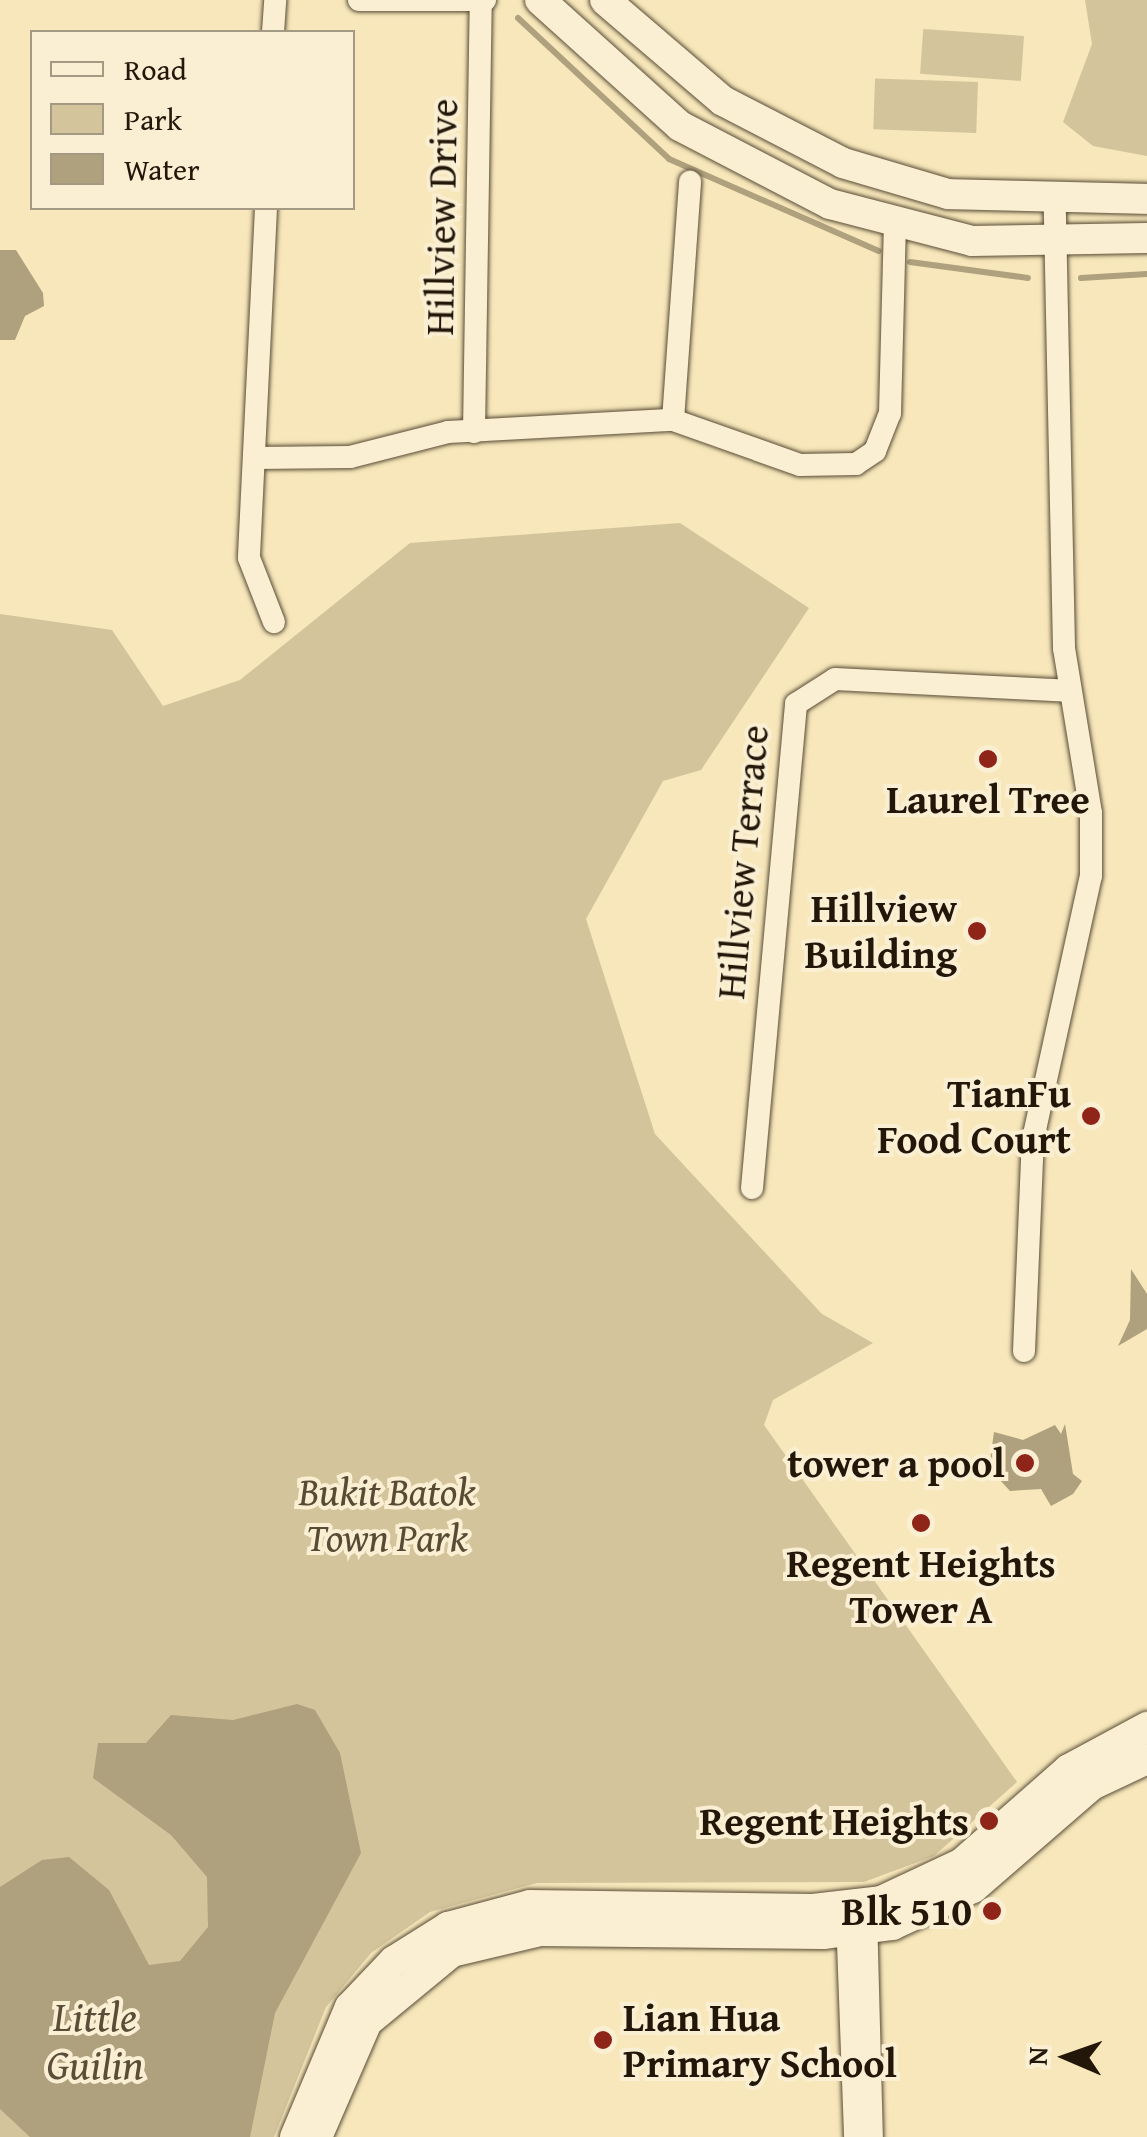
<!DOCTYPE html>
<html>
<head>
<meta charset="utf-8">
<style>
  body { margin:0 }
  #map { position:relative; width:1147px; height:2137px; overflow:hidden; background:#f7e7ba; font-family:"Gentium Book Plus",serif }
  div>[style] { position:absolute }
  [style*='--x'] { left:calc(var(--x)*1px); top:calc(var(--y)*1px); width:calc(var(--w)*1px); rotate:calc(var(--a)*1deg) }
  .green>* { inset:0; background:#d3c49c; transform-origin:0 0 }
  .water>* { inset:0; background:#afa07e }
  .stream>* { height:6px; margin:-3px; padding:0 3px; transform-origin:3px; border-radius:3px; background:#afa07e }
  .roads { filter:drop-shadow(0 0 2px #584b36) drop-shadow(0 0 2px #584b36) }
  .minor>* { height:22px; margin:-11px; padding:0 11px; transform-origin:11px; border-radius:11px; background:#faefd2 }
  .tertiary>* { height:30px; margin:-15px; padding:0 15px; transform-origin:15px; border-radius:15px; background:#faefd2 }
  .dots>* { width:28px; height:28px; translate:-50% -50%; box-sizing:border-box; border:5px solid #faefd2; border-radius:50% }
  span { translate:-50% -50%; white-space:nowrap; text-align:center; line-height:1.15; -webkit-text-stroke:8px #faefd2; paint-order:stroke }
  .street-label { font-size:40px; color:#23170a }
  .poi-label { font-size:40px; color:#23170a; font-weight:700 }
  .right { translate:-100% -50%; text-align:right }
  .left { translate:0 -50%; text-align:left }
  .park-label { font-size:40px; color:#584b36; font-style:italic }
  .water-label { font-size:42px; color:#5b4e38; font-style:italic }
  .legend { position:absolute; left:30px; top:30px; width:325px; height:180px; box-sizing:border-box; background:#faefd2; border:2px solid #a49982; margin:0; padding:12px 18px; list-style:none; font-size:30px; color:#23170a }
  .legend li { display:flex; align-items:center; gap:20px; height:50px }
  .legend b { width:50px; border:2px solid #a49982 }
  .north { position:absolute; left:1017px; top:2007px; width:100px; height:100px; -webkit-text-stroke:8px #faefd2; paint-order:stroke; rotate:272deg; font-size:28px; font-weight:700; line-height:40px; text-align:center; color:#23170a }
  .north::after { content:''; display:block; margin:auto; width:35px; height:45px; background:#23170a; clip-path:polygon(50% 0,100% 100%,50% 72%,0 100%) }
</style>
</head>
<body>
<div id="map">
  <div class="green">
    <div style="clip-path:polygon(1085px 0,1147px 0,1147px 156px,1093px 146px,1063px 122px,1092px 44px)"></div>
    <div style="left:1024px;top:36px;width:45px;height:101px;rotate:94deg"></div>
    <div style="left:978px;top:82px;width:51px;height:103px;rotate:92deg"></div>
    <div style="clip-path:polygon(680px 523px,809px 608px,701px 770px,663px 781px,586px 919px,655px 1134px,822px 1314px,873px 1343px,773px 1400px,764px 1425px,1017px 1782px,934px 1856px,864px 1882px,537px 1883px,430px 1912px,371px 1953px,326px 2007px,274px 2137px,0 2137px,0 614px,112px 630px,163px 706px,240px 680px,410px 543px)"></div>
  </div>
  <div class="water">
    <div style="clip-path:polygon(0 250px,16px 250px,43px 293px,44px 306px,25px 316px,15px 340px,0 340px)"></div>
    <div style="clip-path:polygon(1131px 1269px,1147px 1294px,1147px 1329px,1118px 1346px,1130px 1320px)"></div>
    <div style="clip-path:polygon(1065px 1424px,1073px 1474px,1082px 1481px,1073px 1494px,1051px 1506px,1041px 1489px,1010px 1491px,989px 1468px,994px 1432px,1023px 1440px,1055px 1425px,1061px 1434px)"></div>
    <div style="clip-path:polygon(297px 1704px,315px 1710px,340px 1753px,361px 1853px,275px 2013px,250px 2137px,30px 2137px,0 2109px,0 1887px,42px 1860px,69px 1857px,109px 1890px,149px 1965px,180px 1961px,208px 1927px,207px 1877px,171px 1835px,93px 1778px,98px 1743px,146px 1743px,171px 1715px,233px 1720px)"></div>
  </div>
  <div class="stream">
    <div style="--x:518;--y:18;--w:207;--a:43"></div>
    <div style="--x:669;--y:159;--w:229;--a:23.7"></div>
    <div style="--x:910;--y:262;--w:119;--a:7.7"></div>
    <div style="--x:1081;--y:278;--w:66;--a:-3.5"></div>
  </div>
  <div class="roads">
    <div class="minor">
      <div style="--x:359;--y:0;--w:126;--a:0"></div>
      <div style="--x:273;--y:32;--w:32;--a:-86"></div>
      <div style="--x:266;--y:208;--w:350;--a:92.8"></div>
      <div style="--x:249;--y:558;--w:69;--a:68.7"></div>
      <div style="--x:673;--y:420;--w:239;--a:-85.9"></div>
      <div style="--x:474;--y:432;--w:428;--a:-89.1"></div>
      <div style="--x:254;--y:458;--w:96;--a:-0.6"></div>
      <div style="--x:350;--y:457;--w:101;--a:-14.3"></div>
      <div style="--x:448;--y:432;--w:225;--a:-3.1"></div>
      <div style="--x:673;--y:420;--w:135;--a:19.5"></div>
      <div style="--x:800;--y:465;--w:56;--a:-1"></div>
      <div style="--x:856;--y:464;--w:23;--a:-34"></div>
      <div style="--x:875;--y:451;--w:41;--a:-68.5"></div>
      <div style="--x:890;--y:413;--w:186;--a:-88.5"></div>
      <div style="--x:752;--y:1188;--w:486;--a:-84.8"></div>
      <div style="--x:796;--y:704;--w:46;--a:-32.7"></div>
      <div style="--x:835;--y:679;--w:233;--a:2.9"></div>
      <div style="--x:1024;--y:1351;--w:212;--a:-87.6"></div>
      <div style="--x:1033;--y:1139;--w:269;--a:-77.6"></div>
      <div style="--x:1091;--y:876;--w:63;--a:-90"></div>
      <div style="--x:1091;--y:813;--w:167;--a:-99.3"></div>
      <div style="--x:1064;--y:648;--w:445;--a:-91.2"></div>
      <div style="--x:866;--y:1913;--w:224;--a:88.5"></div>
      <div style="--x:847;--y:1916;--w:221;--a:87.9"></div>
    </div>
    <div class="tertiary">
      <div style="--x:540;--y:0;--w:188;--a:42"></div>
      <div style="--x:680;--y:126;--w:169;--a:27.5"></div>
      <div style="--x:830;--y:204;--w:147;--a:14.6"></div>
      <div style="--x:972;--y:241;--w:175;--a:-1"></div>
      <div style="--x:605;--y:0;--w:155;--a:40.6"></div>
      <div style="--x:723;--y:101;--w:135;--a:27.3"></div>
      <div style="--x:843;--y:163;--w:109;--a:16.4"></div>
      <div style="--x:948;--y:194;--w:199;--a:1.4"></div>
      <div style="--x:295;--y:2137;--w:141;--a:-67.1"></div>
      <div style="--x:350;--y:2007;--w:64;--a:-46.3"></div>
      <div style="--x:394;--y:1961;--w:64;--a:-32.2"></div>
      <div style="--x:448;--y:1927;--w:85;--a:-15"></div>
      <div style="--x:530;--y:1905;--w:283;--a:0.8"></div>
      <div style="--x:813;--y:1909;--w:68;--a:-6.7"></div>
      <div style="--x:881;--y:1901;--w:89;--a:-25.1"></div>
      <div style="--x:962;--y:1863;--w:142;--a:-41.3"></div>
      <div style="--x:1069;--y:1769;--w:89;--a:-28.3"></div>
      <div style="--x:317;--y:2137;--w:125;--a:-66.5"></div>
      <div style="--x:367;--y:2022;--w:110;--a:-39.5"></div>
      <div style="--x:452;--y:1952;--w:90;--a:-13.4"></div>
      <div style="--x:540;--y:1931;--w:283;--a:0.6"></div>
      <div style="--x:823;--y:1934;--w:70;--a:-7.4"></div>
      <div style="--x:892;--y:1925;--w:89;--a:-24.6"></div>
      <div style="--x:973;--y:1888;--w:157;--a:-40.9"></div>
      <div style="--x:1092;--y:1785;--w:61;--a:-25.3"></div>
    </div>
  </div>
  <div class="dots">
    <div style="left:988px;top:759px;background:#8f2418"></div>
    <div style="left:977px;top:931px;background:#8f2418"></div>
    <div style="left:1091px;top:1116px;background:#8f2418"></div>
    <div style="left:1025px;top:1463px;background:#8f2418"></div>
    <div style="left:921px;top:1523px;background:#8f2418"></div>
    <div style="left:989px;top:1821px;background:#8f2418"></div>
    <div style="left:992px;top:1911px;background:#8f2418"></div>
    <div style="left:603px;top:2040px;background:#8f2418"></div>
  </div>
  <div class="street-label">
    <span style="left:441px;top:217px;rotate:-89deg">Hillview Drive</span>
    <span style="left:742px;top:862px;rotate:-85deg">Hillview Terrace</span>
  </div>
  <div class="poi-label">
    <span style="left:988px;top:799px">Laurel Tree</span>
    <span class="right" style="left:957px;top:931px">Hillview<br>Building</span>
    <span class="right" style="left:1071px;top:1116px">TianFu<br>Food Court</span>
    <span class="right" style="left:1005px;top:1463px">tower a pool</span>
    <span style="left:921px;top:1586px">Regent Heights<br>Tower A</span>
    <span class="right" style="left:969px;top:1821px">Regent Heights</span>
    <span class="right" style="left:972px;top:1911px">Blk 510</span>
    <span class="left" style="left:623px;top:2040px">Lian Hua<br>Primary School</span>
  </div>
  <div class="park-label">
    <span style="left:387px;top:1514px">Bukit Batok<br>Town Park</span>
  </div>
  <div class="water-label">
    <span style="left:95px;top:2040px">Little<br>Guilin</span>
  </div>
  <ul class="legend">
  <li><b style="height:12px;background:#faefd2"></b>Road</li>
  <li><b style="height:28px;background:#d3c49c"></b>Park</li>
  <li><b style="height:28px;background:#afa07e"></b>Water</li>
  </ul>
  <div class="north">N</div>
</div>
</body>
</html>
